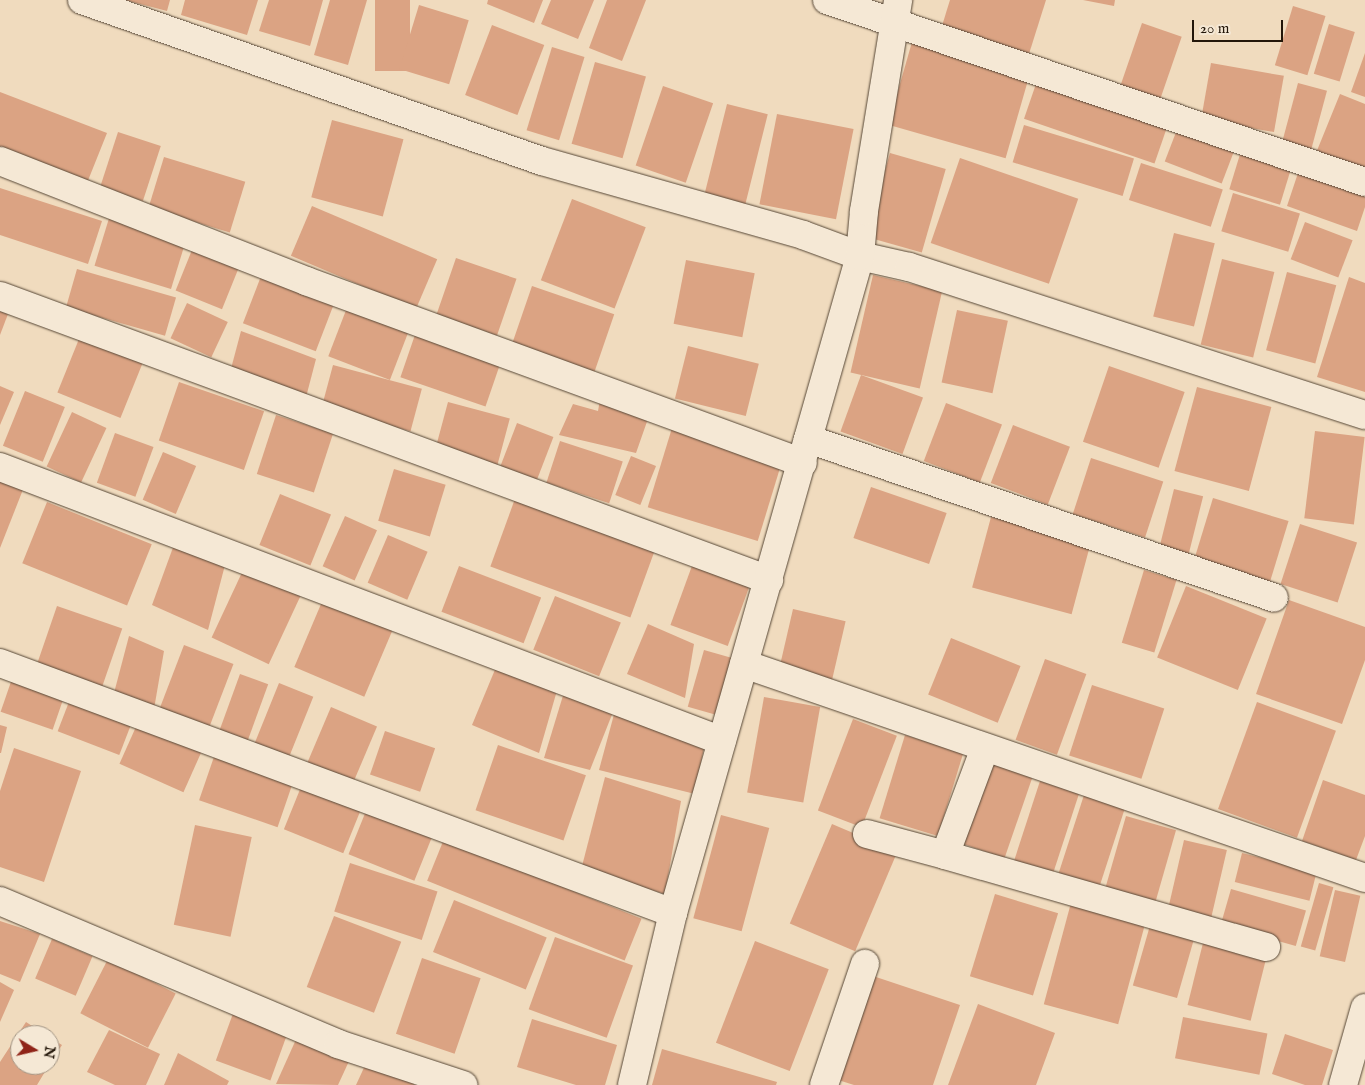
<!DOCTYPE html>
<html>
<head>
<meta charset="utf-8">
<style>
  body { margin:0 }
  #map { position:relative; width:1365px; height:1085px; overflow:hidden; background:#f0dbbe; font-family:"IM FELL English",serif }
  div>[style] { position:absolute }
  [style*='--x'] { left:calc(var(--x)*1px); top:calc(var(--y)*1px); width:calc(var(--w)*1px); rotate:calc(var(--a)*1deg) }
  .building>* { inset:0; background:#dba383; transform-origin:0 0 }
  .roads { filter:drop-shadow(0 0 1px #564736) drop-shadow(0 0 1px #564736) }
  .minor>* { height:28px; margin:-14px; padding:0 14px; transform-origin:14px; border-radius:14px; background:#f5e8d5 }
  span { translate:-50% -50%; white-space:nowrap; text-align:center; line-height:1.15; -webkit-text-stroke:5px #f5e8d5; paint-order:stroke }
  .north { position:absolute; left:10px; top:1025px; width:50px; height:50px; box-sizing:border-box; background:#f5e8d5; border:1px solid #a19483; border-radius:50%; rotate:99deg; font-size:14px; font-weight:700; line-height:20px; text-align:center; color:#231609 }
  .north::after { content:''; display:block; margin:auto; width:18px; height:22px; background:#8f2418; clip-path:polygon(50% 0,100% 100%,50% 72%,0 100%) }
  .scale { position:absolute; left:1192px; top:20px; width:91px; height:22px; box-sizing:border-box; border:2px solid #231609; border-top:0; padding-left:6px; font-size:15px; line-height:18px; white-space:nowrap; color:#231609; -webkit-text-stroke:4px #f5e8d5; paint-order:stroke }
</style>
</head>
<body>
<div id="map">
  <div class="building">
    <div style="clip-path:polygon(125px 0,170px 0,167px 11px)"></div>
    <div style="clip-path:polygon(185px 0,258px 0,247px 35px,181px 15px)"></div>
    <div style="clip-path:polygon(269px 0,323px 0,310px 46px,259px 31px)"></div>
    <div style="clip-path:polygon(330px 0,367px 0,348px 65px,314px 55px)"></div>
    <div style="left:375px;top:0;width:35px;height:71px"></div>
    <div style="clip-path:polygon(488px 0,543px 0,534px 23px,487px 4px)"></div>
    <div style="clip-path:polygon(551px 0,594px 0,578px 39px,541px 24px)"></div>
    <div style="clip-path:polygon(607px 0,646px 0,622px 61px,589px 48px)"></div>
    <div style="clip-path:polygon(950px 0,1046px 0,1028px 57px,941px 29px)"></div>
    <div style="clip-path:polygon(1083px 0,1115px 0,1114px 6px)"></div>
    <div style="left:419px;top:5px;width:52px;height:67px;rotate:17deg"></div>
    <div style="left:1293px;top:6px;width:34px;height:62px;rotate:17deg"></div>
    <div style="left:1142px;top:23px;width:42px;height:68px;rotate:19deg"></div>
    <div style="left:1329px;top:24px;width:27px;height:52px;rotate:17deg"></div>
    <div style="left:492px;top:25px;width:56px;height:75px;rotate:21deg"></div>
    <div style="left:912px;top:42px;width:122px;height:86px;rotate:16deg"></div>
    <div style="left:552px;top:47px;width:34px;height:87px;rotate:17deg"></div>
    <div style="clip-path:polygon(1365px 53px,1365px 97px,1351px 92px)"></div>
    <div style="left:595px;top:62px;width:53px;height:85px;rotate:16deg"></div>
    <div style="left:1211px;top:63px;width:74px;height:57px;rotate:10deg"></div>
    <div style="left:1038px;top:78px;width:138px;height:43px;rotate:19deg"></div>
    <div style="left:1298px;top:83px;width:30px;height:65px;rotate:15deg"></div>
    <div style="left:663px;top:86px;width:53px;height:84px;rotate:19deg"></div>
    <div style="clip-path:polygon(0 92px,107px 133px,87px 183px,0 150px)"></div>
    <div style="clip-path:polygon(1340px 94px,1365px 104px,1365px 172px,1316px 153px)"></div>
    <div style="left:727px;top:104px;width:42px;height:102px;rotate:14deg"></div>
    <div style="left:777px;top:114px;width:78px;height:92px;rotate:11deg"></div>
    <div style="left:332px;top:120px;width:74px;height:80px;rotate:15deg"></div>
    <div style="left:1024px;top:125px;width:115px;height:39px;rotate:17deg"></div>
    <div style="left:1178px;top:127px;width:61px;height:37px;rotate:21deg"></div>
    <div style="left:118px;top:132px;width:45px;height:58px;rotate:18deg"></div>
    <div style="left:1241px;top:151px;width:53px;height:40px;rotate:17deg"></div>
    <div style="left:890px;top:153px;width:58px;height:87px;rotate:16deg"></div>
    <div style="left:164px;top:157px;width:85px;height:53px;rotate:17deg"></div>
    <div style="left:960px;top:158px;width:125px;height:90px;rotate:19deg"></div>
    <div style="left:1141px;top:163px;width:86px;height:39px;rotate:18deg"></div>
    <div style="clip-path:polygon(1299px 170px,1365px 193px,1365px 207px,1357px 231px,1287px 206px)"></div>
    <div style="clip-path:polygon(0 188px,102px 221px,88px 264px,0 235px)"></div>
    <div style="left:1233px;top:193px;width:70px;height:40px;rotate:17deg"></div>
    <div style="left:572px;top:199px;width:79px;height:87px;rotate:21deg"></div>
    <div style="left:312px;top:206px;width:136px;height:54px;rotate:23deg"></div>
    <div style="left:110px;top:215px;width:80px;height:53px;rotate:17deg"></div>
    <div style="left:1305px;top:222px;width:51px;height:40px;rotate:21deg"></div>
    <div style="left:1174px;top:233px;width:42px;height:86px;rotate:14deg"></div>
    <div style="left:194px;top:245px;width:50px;height:49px;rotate:22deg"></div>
    <div style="left:456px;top:258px;width:64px;height:60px;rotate:19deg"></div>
    <div style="left:1222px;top:259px;width:54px;height:88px;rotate:14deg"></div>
    <div style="left:686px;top:260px;width:70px;height:65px;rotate:11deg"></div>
    <div style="left:77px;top:269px;width:103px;height:40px;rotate:16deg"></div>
    <div style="left:263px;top:271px;width:78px;height:56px;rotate:21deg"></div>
    <div style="left:1287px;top:272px;width:51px;height:81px;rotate:15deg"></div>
    <div style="left:873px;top:275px;width:71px;height:100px;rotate:13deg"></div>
    <div style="clip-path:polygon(1349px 277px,1365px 283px,1365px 392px,1317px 377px)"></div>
    <div style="left:532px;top:286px;width:87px;height:61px;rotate:19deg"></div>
    <div style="left:187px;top:303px;width:45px;height:39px;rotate:25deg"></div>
    <div style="left:348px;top:305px;width:66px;height:55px;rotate:21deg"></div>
    <div style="left:957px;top:310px;width:52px;height:74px;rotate:12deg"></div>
    <div style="clip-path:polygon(0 311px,8px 314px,0 335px)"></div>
    <div style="left:417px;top:329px;width:90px;height:51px;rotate:19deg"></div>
    <div style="clip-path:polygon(241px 331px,316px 359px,305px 401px,228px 380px)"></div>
    <div style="left:81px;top:334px;width:68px;height:63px;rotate:22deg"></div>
    <div style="left:688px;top:346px;width:73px;height:54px;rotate:14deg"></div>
    <div style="left:333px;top:365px;width:92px;height:44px;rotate:15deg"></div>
    <div style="left:1109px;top:366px;width:80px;height:80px;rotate:19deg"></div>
    <div style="left:861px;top:375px;width:66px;height:60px;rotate:20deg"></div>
    <div style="left:179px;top:382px;width:90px;height:62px;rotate:19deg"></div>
    <div style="clip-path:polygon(0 386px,14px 392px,0 425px)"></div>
    <div style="left:1197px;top:387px;width:77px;height:87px;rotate:15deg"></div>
    <div style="left:25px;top:391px;width:43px;height:59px;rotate:22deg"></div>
    <div style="clip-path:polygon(601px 394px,650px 413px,636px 453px,559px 435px,573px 404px,598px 411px)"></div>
    <div style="left:448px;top:402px;width:64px;height:48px;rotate:15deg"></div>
    <div style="left:946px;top:403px;width:60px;height:62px;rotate:21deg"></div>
    <div style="left:72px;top:412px;width:38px;height:60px;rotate:25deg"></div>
    <div style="left:276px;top:415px;width:60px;height:62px;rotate:18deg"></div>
    <div style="left:517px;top:423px;width:39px;height:51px;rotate:21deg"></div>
    <div style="left:1013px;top:425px;width:61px;height:62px;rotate:21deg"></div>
    <div style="left:672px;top:428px;width:115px;height:83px;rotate:17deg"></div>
    <div style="left:1315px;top:431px;width:50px;height:88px;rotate:7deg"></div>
    <div style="left:115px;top:433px;width:41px;height:53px;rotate:20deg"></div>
    <div style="left:560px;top:441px;width:66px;height:44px;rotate:18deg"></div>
    <div style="left:163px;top:452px;width:36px;height:52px;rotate:23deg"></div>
    <div style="left:631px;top:456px;width:27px;height:42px;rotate:22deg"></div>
    <div style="left:1091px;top:458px;width:76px;height:59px;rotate:18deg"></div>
    <div style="left:394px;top:469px;width:54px;height:54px;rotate:17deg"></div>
    <div style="clip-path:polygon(0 477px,24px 487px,0 548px)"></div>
    <div style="left:871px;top:487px;width:80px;height:54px;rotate:19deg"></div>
    <div style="left:1174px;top:489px;width:30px;height:59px;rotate:14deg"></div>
    <div style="left:280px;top:494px;width:55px;height:55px;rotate:22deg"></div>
    <div style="left:516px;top:496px;width:149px;height:75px;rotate:20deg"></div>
    <div style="left:1213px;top:498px;width:79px;height:64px;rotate:17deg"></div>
    <div style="left:47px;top:502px;width:113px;height:66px;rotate:22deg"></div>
    <div style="left:345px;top:516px;width:35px;height:55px;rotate:24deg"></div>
    <div style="left:991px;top:517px;width:103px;height:73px;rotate:15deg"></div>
    <div style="left:1300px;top:524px;width:60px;height:63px;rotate:18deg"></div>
    <div style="left:388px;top:535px;width:43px;height:52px;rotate:23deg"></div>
    <div style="clip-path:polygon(175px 542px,225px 565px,208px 630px,152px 605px)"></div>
    <div style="left:693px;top:563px;width:61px;height:66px;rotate:20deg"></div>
    <div style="left:245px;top:566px;width:63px;height:79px;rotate:25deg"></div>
    <div style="left:459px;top:566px;width:88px;height:49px;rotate:21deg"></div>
    <div style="left:1144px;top:570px;width:34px;height:76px;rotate:17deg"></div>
    <div style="left:1186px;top:586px;width:87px;height:77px;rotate:22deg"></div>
    <div style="left:555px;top:596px;width:71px;height:58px;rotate:22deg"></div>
    <div style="left:324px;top:597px;width:76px;height:76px;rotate:23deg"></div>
    <div style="clip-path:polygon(1289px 600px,1365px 627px,1365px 660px,1342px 724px,1256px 694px)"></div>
    <div style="left:57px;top:606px;width:69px;height:66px;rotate:19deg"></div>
    <div style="left:793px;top:609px;width:54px;height:63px;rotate:13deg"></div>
    <div style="clip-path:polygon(648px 624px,694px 644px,685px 698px,627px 674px)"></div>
    <div style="clip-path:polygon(129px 636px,164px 651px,154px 709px,114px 693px)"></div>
    <div style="left:951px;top:638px;width:75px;height:61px;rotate:22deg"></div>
    <div style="left:184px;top:645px;width:53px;height:73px;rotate:21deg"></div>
    <div style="left:704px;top:650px;width:32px;height:59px;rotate:16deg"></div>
    <div style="left:1045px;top:659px;width:44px;height:86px;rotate:20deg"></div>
    <div style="clip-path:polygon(499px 660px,558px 687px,539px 753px,472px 725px)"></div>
    <div style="left:14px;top:673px;width:55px;height:41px;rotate:19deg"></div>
    <div style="left:240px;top:674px;width:30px;height:60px;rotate:20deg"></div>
    <div style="left:279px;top:683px;width:37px;height:65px;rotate:22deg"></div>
    <div style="left:1092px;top:685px;width:76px;height:74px;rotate:18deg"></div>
    <div style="clip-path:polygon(565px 689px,615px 707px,590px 770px,544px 758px)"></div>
    <div style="left:72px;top:694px;width:66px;height:40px;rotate:21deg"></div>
    <div style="left:764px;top:697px;width:57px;height:97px;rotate:10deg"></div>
    <div style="left:1257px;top:702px;width:84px;height:114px;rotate:20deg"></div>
    <div style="left:331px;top:707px;width:50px;height:65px;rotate:23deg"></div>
    <div style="clip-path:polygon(616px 707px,705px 742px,695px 794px,599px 770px)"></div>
    <div style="left:853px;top:719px;width:47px;height:98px;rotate:21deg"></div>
    <div style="left:139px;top:720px;width:70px;height:48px;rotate:24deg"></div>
    <div style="clip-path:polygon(0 725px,7px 727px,1px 753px,0 753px)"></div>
    <div style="left:385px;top:731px;width:53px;height:46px;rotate:19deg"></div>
    <div style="left:905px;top:735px;width:61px;height:87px;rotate:17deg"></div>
    <div style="left:498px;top:745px;width:93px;height:69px;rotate:19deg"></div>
    <div style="clip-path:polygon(14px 748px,81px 771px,44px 882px,0 867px,0 791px)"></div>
    <div style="left:216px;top:751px;width:83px;height:52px;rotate:19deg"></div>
    <div style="left:989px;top:762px;width:46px;height:86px;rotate:19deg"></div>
    <div style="clip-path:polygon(605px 777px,681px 801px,665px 894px,581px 870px)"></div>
    <div style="clip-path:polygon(1323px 780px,1365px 795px,1365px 836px,1356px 860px,1302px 841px)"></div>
    <div style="left:1040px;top:781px;width:41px;height:84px;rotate:18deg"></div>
    <div style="left:303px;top:782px;width:64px;height:51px;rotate:22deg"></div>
    <div style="left:1084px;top:795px;width:43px;height:84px;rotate:18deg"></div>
    <div style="left:368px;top:806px;width:71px;height:52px;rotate:22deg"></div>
    <div style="left:721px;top:815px;width:50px;height:107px;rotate:15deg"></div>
    <div style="left:1126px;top:816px;width:52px;height:78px;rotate:16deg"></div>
    <div style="left:832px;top:824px;width:71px;height:108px;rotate:23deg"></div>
    <div style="left:195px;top:825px;width:58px;height:102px;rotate:12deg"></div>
    <div style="left:444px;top:839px;width:213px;height:45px;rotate:22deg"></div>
    <div style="left:1184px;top:840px;width:44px;height:71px;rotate:13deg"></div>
    <div style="left:1242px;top:853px;width:77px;height:30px;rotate:14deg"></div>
    <div style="left:350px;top:863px;width:92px;height:51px;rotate:18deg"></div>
    <div style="left:1319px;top:883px;width:15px;height:66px;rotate:16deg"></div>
    <div style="left:1231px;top:889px;width:78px;height:37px;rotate:16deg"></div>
    <div style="left:1335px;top:890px;width:26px;height:68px;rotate:13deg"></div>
    <div style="left:995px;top:894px;width:66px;height:86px;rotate:17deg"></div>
    <div style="left:1072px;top:899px;width:77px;height:109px;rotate:15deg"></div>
    <div style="left:454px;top:900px;width:100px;height:56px;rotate:22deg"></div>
    <div style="left:334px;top:916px;width:72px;height:76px;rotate:21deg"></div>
    <div style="clip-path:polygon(0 921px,40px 934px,20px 982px,0 974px)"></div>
    <div style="left:1151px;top:922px;width:46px;height:66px;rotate:16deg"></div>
    <div style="left:555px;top:937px;width:83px;height:77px;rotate:20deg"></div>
    <div style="left:52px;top:939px;width:44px;height:43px;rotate:23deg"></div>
    <div style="left:1204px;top:939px;width:65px;height:68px;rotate:14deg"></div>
    <div style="left:755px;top:941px;width:79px;height:109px;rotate:21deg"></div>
    <div style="left:422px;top:958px;width:62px;height:80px;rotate:19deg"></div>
    <div style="left:108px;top:959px;width:76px;height:61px;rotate:27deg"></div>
    <div style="clip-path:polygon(870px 975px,960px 1005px,933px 1085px,854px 1085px,835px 1079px)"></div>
    <div style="clip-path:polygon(0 982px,14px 990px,0 1022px)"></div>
    <div style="clip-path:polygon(978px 1004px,1055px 1033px,1036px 1085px,948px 1085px)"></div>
    <div style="left:235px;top:1008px;width:58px;height:56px;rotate:20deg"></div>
    <div style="left:1183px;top:1017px;width:86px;height:42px;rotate:11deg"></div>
    <div style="clip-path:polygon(532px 1019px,617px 1045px,605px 1085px,576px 1085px,517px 1067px)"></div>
    <div style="clip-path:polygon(26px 1022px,46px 1035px,20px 1035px,20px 1065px,49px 1065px,37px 1085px,0 1085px,0 1062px)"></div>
    <div style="clip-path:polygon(109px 1030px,160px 1054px,146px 1085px,115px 1085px,87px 1072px)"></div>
    <div style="clip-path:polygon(1285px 1034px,1333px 1050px,1322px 1085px,1305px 1085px,1272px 1074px)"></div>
    <div style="clip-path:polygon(298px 1035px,350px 1059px,338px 1085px,276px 1084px)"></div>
    <div style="clip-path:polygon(50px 1038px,62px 1045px,50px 1064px)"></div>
    <div style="clip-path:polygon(662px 1049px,777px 1082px,776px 1085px,652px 1085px)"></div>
    <div style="clip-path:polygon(178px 1053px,229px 1081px,227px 1085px,164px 1085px)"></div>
    <div style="clip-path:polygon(368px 1059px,416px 1080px,414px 1085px,356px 1085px)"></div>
  </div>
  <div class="roads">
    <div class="minor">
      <div style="--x:82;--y:0;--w:487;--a:19.3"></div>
      <div style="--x:542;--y:161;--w:271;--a:15.8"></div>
      <div style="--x:803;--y:235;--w:61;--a:20.2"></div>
      <div style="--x:860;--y:256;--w:50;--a:12.7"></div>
      <div style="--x:909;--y:267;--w:479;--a:18"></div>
      <div style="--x:827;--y:0;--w:568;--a:18.69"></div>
      <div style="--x:0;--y:161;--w:329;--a:21.4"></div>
      <div style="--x:306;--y:281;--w:529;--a:20.11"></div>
      <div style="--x:0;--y:296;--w:820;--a:20.27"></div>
      <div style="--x:808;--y:439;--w:492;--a:18.8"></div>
      <div style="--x:0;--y:467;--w:772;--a:20.78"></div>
      <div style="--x:0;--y:663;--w:718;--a:20.38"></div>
      <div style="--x:744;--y:664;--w:657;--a:19.01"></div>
      <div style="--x:867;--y:834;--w:81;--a:15.1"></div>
      <div style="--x:945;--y:855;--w:114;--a:-69.5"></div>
      <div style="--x:945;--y:855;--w:334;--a:16"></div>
      <div style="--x:0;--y:901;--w:367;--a:22.9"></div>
      <div style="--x:338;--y:1044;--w:132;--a:18.2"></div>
      <div style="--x:632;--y:1085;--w:177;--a:-76.6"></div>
      <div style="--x:673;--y:913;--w:683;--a:-74.11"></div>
      <div style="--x:860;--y:256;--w:45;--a:-84.9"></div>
      <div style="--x:864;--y:211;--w:214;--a:-80.8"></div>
      <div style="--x:824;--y:1085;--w:128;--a:-71.3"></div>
      <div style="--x:1343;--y:1085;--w:80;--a:-74.1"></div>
    </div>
  </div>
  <div class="north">N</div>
  <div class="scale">20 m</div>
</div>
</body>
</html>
